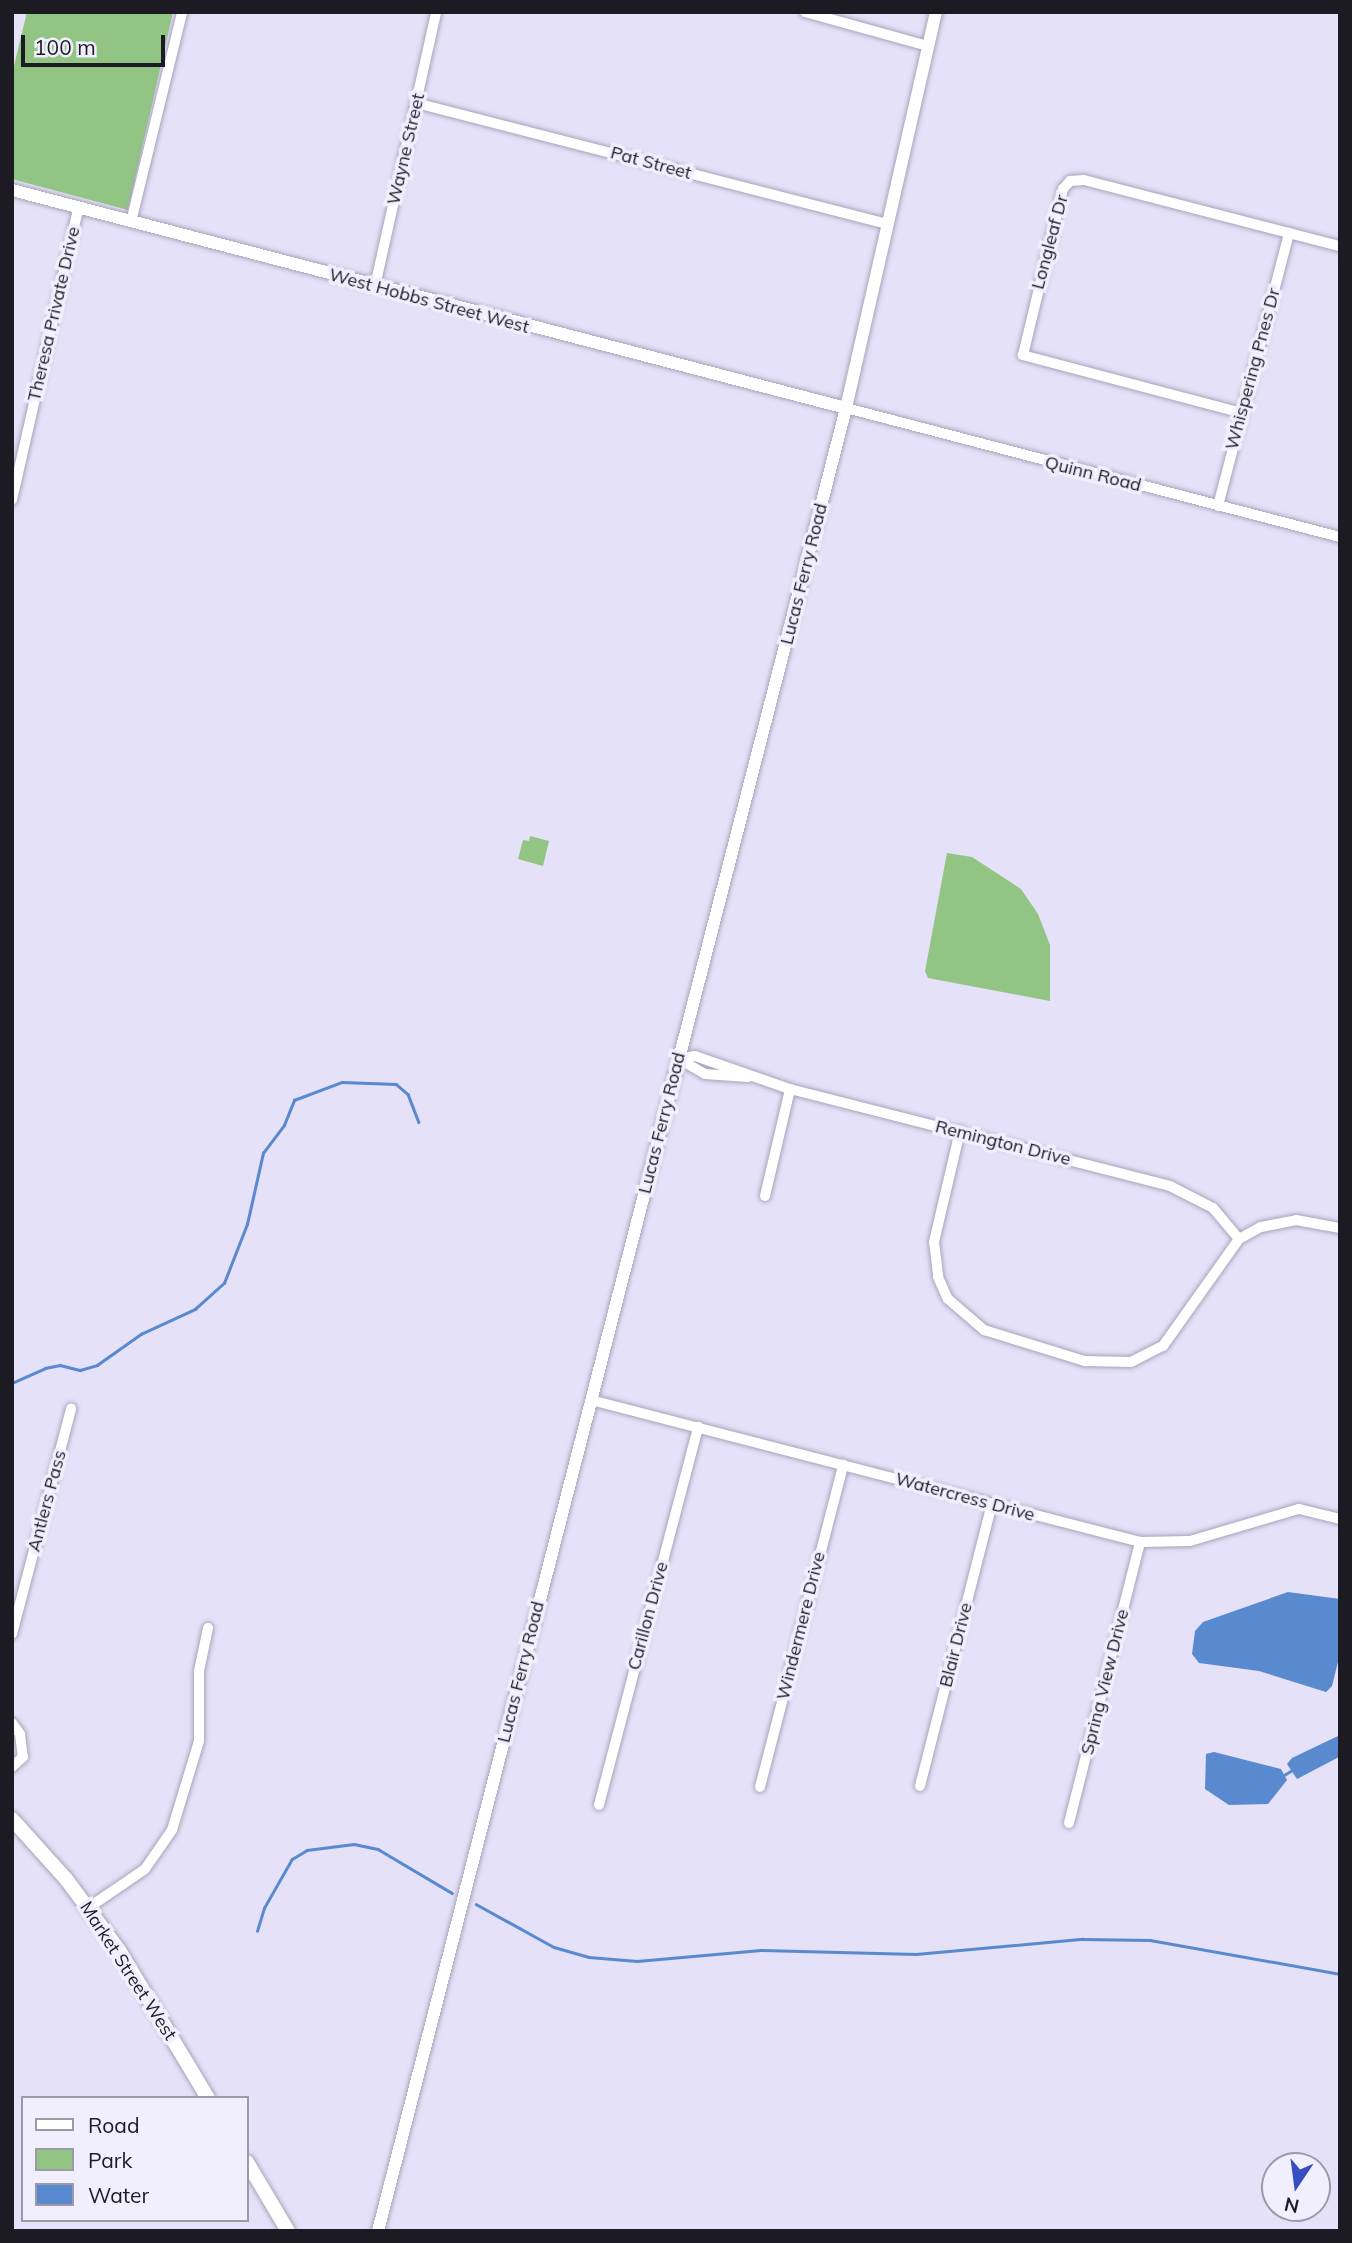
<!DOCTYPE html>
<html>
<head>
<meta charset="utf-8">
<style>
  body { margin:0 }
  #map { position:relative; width:1352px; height:2243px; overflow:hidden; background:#e4e1f8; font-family:Mulish,sans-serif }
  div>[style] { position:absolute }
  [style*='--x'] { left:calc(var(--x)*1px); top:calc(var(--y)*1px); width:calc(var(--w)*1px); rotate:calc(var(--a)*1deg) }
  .green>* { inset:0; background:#92c584 }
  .water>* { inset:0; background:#5989ce }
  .stream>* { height:2.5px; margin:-1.25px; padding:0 1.25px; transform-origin:1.25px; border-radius:1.25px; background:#5989ce }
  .roads { filter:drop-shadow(0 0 2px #a7a4ba) drop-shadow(0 0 2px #a7a4ba) }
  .minor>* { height:10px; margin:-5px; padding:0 5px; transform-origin:5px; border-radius:5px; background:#fff }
  .tertiary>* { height:12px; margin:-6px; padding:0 6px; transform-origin:6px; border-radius:6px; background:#fff }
  .secondary>* { height:14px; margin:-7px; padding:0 7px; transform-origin:7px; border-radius:7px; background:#fff }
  span { translate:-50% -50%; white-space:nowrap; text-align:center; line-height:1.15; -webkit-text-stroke:7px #f1effe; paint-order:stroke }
  .street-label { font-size:18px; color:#1c1b23 }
  .frame { position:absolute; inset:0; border:14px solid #1c1b23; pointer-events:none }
  .legend { position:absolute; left:21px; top:2096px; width:228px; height:126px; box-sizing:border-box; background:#f1effe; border:2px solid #9c9aa6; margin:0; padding:9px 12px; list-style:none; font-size:21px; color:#1c1b23 }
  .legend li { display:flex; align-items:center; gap:14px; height:35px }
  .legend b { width:35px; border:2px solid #9c9aa6 }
  .north { position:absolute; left:1261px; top:2152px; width:70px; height:70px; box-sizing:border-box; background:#f1effe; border:2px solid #9c9aa6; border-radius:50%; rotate:193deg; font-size:19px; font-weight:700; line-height:28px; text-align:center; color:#1c1b23 }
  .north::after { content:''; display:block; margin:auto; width:24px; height:32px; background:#364ec0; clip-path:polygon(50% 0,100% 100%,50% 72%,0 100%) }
  .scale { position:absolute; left:21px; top:35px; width:144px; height:32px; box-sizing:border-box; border:4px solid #1c1b23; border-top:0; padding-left:9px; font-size:21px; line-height:24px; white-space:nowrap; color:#1c1b23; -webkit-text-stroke:5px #f1effe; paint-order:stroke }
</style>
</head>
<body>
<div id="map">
  <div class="green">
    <div style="clip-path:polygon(27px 12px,173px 12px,128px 210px,12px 179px,12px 74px)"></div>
    <div style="clip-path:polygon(530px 836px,549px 841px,543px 866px,518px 859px,523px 840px,529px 841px)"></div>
    <div style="clip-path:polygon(947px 853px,972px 857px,1021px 889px,1038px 914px,1050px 945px,1050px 1001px,928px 978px,925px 971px)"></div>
  </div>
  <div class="water">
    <div style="clip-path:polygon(1288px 1592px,1340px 1599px,1340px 1654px,1332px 1686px,1326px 1692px,1259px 1671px,1199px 1663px,1192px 1654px,1195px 1631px,1203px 1622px)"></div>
    <div style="clip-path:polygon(1340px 1735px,1339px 1757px,1297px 1779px,1287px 1764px,1292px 1758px)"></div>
    <div style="clip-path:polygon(1214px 1752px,1281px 1769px,1287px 1780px,1268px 1804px,1229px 1805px,1205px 1789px,1206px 1754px)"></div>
  </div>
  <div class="stream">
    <div style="--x:12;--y:1383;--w:36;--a:-24"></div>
    <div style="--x:45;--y:1368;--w:15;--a:-11"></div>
    <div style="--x:60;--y:1365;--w:21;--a:14"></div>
    <div style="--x:80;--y:1370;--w:18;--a:-16"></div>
    <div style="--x:97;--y:1365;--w:54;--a:-35.2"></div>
    <div style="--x:141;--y:1334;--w:60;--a:-24.8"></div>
    <div style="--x:195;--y:1309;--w:39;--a:-42"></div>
    <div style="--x:224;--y:1283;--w:63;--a:-68.7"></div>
    <div style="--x:247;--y:1224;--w:73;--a:-77.3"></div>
    <div style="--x:263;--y:1153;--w:35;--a:-53"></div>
    <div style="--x:284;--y:1125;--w:27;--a:-68"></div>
    <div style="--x:294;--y:1100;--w:51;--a:-20.6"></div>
    <div style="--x:342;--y:1082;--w:54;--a:2.1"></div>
    <div style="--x:396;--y:1084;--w:16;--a:40"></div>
    <div style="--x:408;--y:1094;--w:30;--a:69"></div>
    <div style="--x:1284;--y:1775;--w:12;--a:-31"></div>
    <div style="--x:476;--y:1904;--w:89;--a:28.9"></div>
    <div style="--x:554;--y:1947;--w:36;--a:16"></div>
    <div style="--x:589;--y:1957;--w:48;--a:4.8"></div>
    <div style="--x:637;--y:1961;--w:124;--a:-5.1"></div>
    <div style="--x:761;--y:1950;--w:155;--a:1.5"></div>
    <div style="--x:916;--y:1954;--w:167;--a:-5.2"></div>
    <div style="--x:1082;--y:1939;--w:68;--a:0.8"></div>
    <div style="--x:1150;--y:1940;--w:193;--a:10.1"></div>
    <div style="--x:257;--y:1931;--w:24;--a:-73"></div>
    <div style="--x:264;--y:1908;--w:56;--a:-60.3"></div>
    <div style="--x:292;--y:1859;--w:17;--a:-31"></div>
    <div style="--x:307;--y:1850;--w:47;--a:-7.3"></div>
    <div style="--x:354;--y:1844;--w:25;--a:12"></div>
    <div style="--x:378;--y:1849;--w:86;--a:30.7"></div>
  </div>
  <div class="roads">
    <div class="minor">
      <div style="--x:805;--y:12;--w:128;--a:15.5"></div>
      <div style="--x:416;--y:103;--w:485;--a:14.4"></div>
      <div style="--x:131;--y:222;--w:216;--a:-76.3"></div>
      <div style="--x:375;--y:286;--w:281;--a:-77.4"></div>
      <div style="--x:846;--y:408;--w:511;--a:14.64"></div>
      <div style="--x:1242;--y:413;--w:227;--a:-165.2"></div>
      <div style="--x:1023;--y:355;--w:171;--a:-76.5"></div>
      <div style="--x:1063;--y:189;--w:11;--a:-49"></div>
      <div style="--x:1070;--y:181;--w:14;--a:-4"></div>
      <div style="--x:1084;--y:180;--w:264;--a:14.5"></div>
      <div style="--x:12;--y:500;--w:298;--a:-77.2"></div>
      <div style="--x:1218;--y:506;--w:282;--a:-75.4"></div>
      <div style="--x:679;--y:1059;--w:16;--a:-11"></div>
      <div style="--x:695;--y:1056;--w:101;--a:19.2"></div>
      <div style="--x:790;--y:1089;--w:392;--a:14.3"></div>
      <div style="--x:1170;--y:1186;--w:48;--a:27.1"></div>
      <div style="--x:1213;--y:1208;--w:40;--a:50"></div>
      <div style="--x:679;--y:1059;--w:30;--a:30"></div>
      <div style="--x:705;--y:1074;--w:43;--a:4"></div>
      <div style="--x:960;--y:1131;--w:114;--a:103.2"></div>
      <div style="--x:934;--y:1242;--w:35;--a:83"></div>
      <div style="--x:938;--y:1277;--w:24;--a:66"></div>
      <div style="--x:948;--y:1299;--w:48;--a:40.7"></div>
      <div style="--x:984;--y:1330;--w:106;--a:17.1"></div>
      <div style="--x:1085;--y:1361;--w:46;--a:1.2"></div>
      <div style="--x:1131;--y:1362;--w:36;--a:-27"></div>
      <div style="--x:1163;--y:1346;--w:131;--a:-54.6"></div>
      <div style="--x:1239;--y:1239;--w:25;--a:-29"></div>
      <div style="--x:1261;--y:1227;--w:36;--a:-11"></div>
      <div style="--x:1296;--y:1220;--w:45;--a:10.3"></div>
      <div style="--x:765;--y:1196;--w:110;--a:-76.8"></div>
      <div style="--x:591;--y:1400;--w:567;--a:14.5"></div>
      <div style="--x:1140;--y:1542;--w:50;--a:-1.1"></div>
      <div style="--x:1190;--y:1541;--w:114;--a:-16.4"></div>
      <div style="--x:1299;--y:1509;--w:42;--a:13.7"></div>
      <div style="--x:12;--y:1634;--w:233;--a:-75.3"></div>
      <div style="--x:12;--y:1723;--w:14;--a:54"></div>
      <div style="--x:20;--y:1734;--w:23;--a:83"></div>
      <div style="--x:23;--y:1757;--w:15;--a:138"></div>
      <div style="--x:920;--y:1786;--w:291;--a:-75.7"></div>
      <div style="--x:760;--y:1787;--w:333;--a:-75.5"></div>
      <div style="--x:599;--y:1805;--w:391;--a:-75.3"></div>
      <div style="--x:1069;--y:1823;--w:290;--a:-75.8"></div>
      <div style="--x:88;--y:1908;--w:69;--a:-34.4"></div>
      <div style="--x:145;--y:1869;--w:47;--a:-55.3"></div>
      <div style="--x:172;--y:1830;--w:93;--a:-73.1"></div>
      <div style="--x:199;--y:1741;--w:70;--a:-90"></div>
      <div style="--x:199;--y:1671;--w:44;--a:-78.2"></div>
    </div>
    <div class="tertiary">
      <div style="--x:12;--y:190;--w:862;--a:14.65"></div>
      <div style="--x:378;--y:2231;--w:1882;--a:-75.6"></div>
      <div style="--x:846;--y:408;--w:406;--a:-77.2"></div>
    </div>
    <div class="secondary">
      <div style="--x:12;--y:1819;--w:81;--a:48"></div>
      <div style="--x:66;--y:1879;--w:89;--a:53.3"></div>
      <div style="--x:119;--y:1950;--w:173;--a:59"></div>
      <div style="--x:247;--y:2162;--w:80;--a:59.3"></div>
    </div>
  </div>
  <div class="street-label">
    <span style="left:406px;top:149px;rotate:-77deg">Wayne Street</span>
    <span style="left:651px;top:163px;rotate:15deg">Pat Street</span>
    <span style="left:1050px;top:242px;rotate:-75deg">Longleaf Dr</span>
    <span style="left:429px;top:301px;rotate:15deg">West Hobbs Street West</span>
    <span style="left:54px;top:314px;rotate:-77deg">Theresa Private Drive</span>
    <span style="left:1253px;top:369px;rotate:-75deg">Whispering Pnes Dr</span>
    <span style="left:1093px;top:474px;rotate:14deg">Quinn Road</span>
    <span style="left:804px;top:574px;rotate:-76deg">Lucas Ferry Road</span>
    <span style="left:662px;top:1123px;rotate:-76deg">Lucas Ferry Road</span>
    <span style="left:1003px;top:1143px;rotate:14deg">Remington Drive</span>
    <span style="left:965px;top:1497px;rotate:15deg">Watercress Drive</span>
    <span style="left:47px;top:1501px;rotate:-75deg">Antlers Pass</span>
    <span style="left:648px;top:1616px;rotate:-75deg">Carillon Drive</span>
    <span style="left:801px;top:1626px;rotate:-76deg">Windermere Drive</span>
    <span style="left:956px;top:1645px;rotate:-76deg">Blair Drive</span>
    <span style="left:521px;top:1672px;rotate:-76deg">Lucas Ferry Road</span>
    <span style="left:1105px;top:1682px;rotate:-76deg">Spring View Drive</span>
    <span style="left:128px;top:1971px;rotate:57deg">Market Street West</span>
  </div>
  <div class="frame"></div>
  <ul class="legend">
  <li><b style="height:9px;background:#fff"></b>Road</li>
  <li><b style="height:19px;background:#92c584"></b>Park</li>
  <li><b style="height:19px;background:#5989ce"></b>Water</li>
  </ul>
  <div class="north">N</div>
  <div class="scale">100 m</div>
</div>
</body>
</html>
